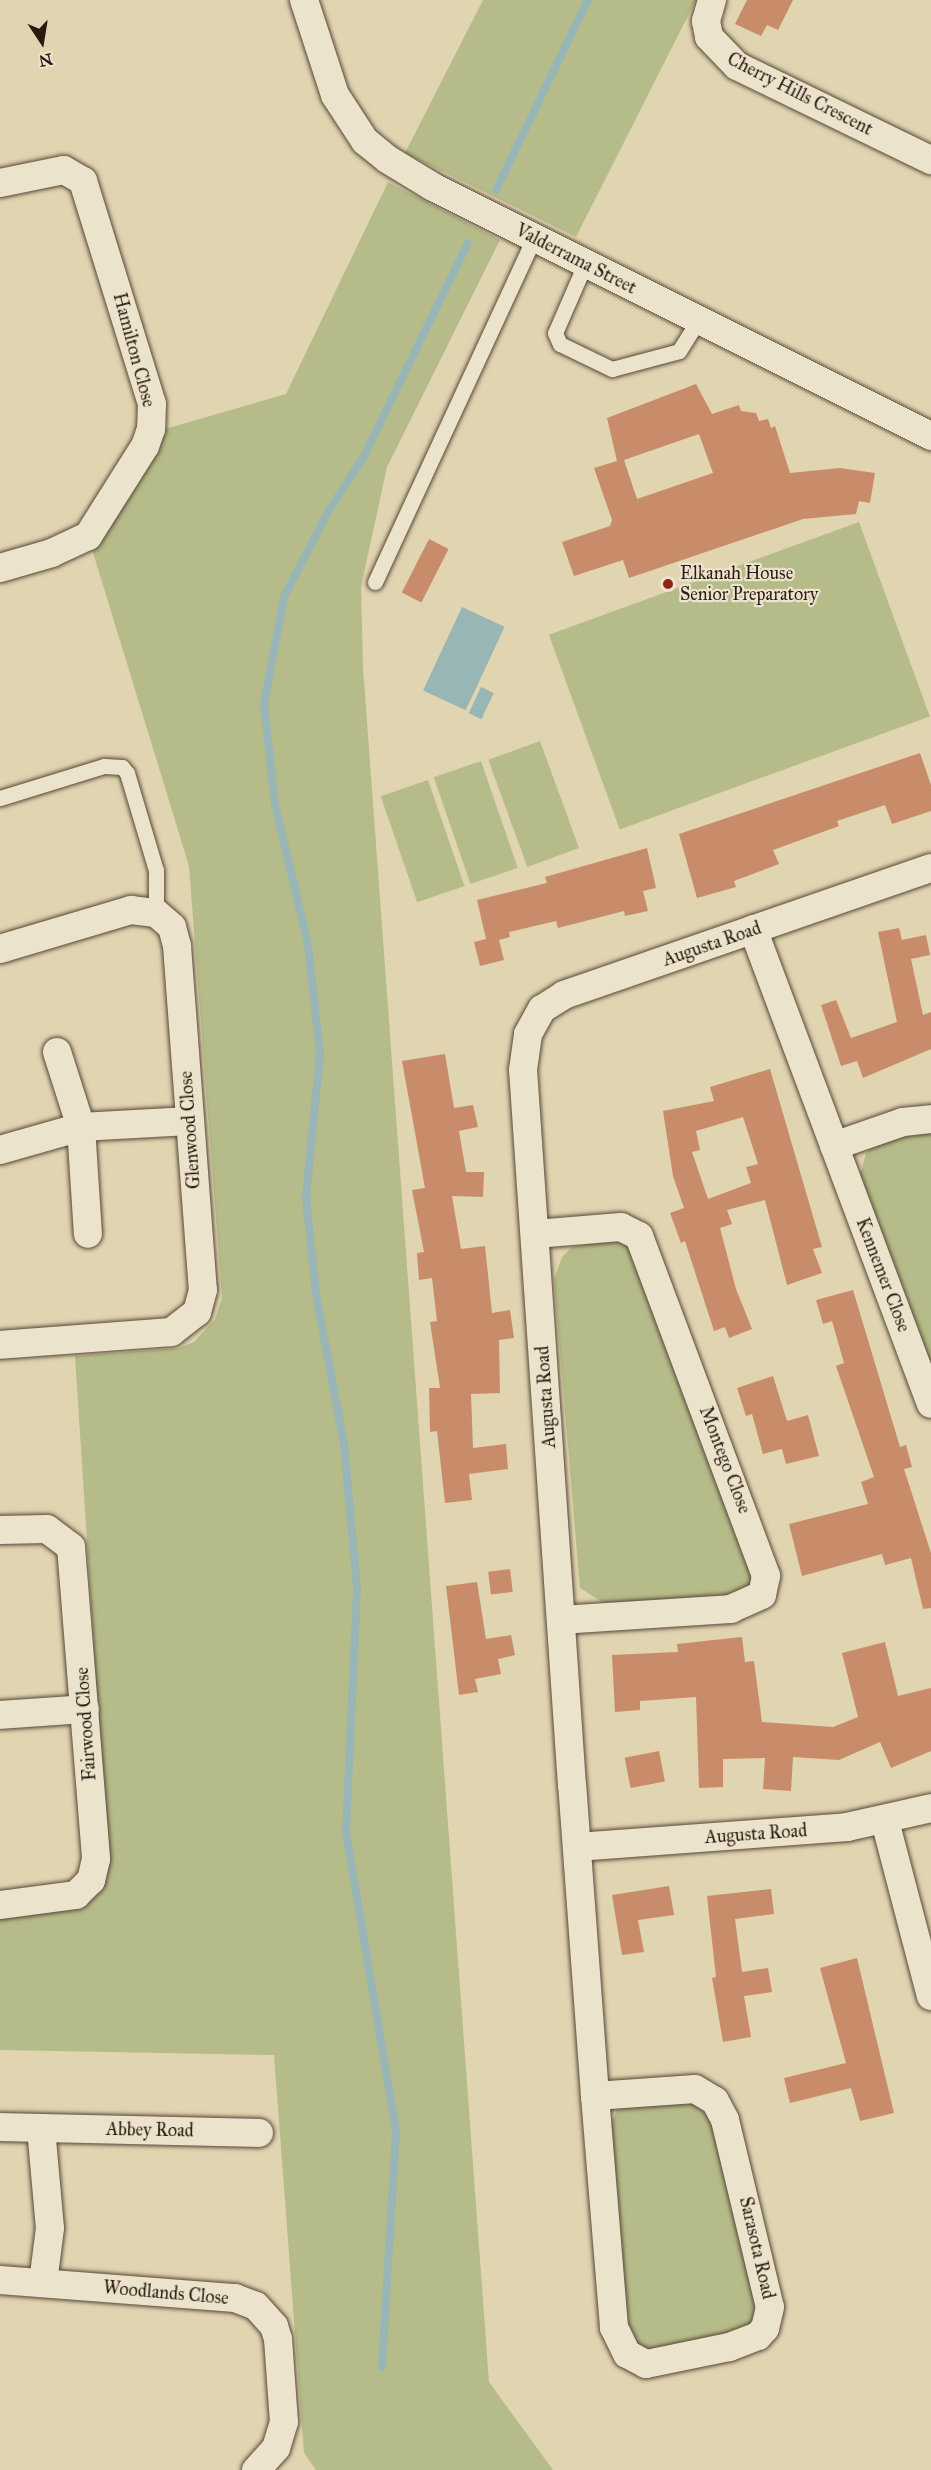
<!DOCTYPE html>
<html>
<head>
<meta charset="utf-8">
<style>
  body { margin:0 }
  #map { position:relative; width:931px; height:2470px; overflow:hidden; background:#e1d4b0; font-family:"IM FELL Great Primer",serif }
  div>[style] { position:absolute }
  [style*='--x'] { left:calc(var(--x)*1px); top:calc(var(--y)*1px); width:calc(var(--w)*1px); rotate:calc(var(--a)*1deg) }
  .green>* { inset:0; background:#b6bc89; transform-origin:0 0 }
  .water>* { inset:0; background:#97b6b5; transform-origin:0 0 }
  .stream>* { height:8px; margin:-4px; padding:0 4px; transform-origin:4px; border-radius:4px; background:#97b6b5 }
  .building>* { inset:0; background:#c88c6b; transform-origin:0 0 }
  .roads { filter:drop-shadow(0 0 2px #584739) drop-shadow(0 0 2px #584739) }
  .service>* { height:15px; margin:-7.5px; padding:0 7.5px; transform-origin:7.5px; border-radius:7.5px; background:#ece3cc }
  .minor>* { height:28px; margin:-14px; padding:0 14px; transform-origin:14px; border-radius:14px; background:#ece3cc }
  .dots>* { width:16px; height:16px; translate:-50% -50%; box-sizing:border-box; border:3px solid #ece3cc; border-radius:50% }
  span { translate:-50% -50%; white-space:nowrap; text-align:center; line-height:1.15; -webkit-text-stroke:4.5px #ece3cc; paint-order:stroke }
  .street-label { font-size:18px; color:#2a1811 }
  .poi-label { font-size:18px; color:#2a1811 }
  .left { translate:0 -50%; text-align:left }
  .north { position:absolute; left:12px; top:12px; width:60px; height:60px; -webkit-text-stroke:4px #ece3cc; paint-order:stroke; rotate:168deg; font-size:16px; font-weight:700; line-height:24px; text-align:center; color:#2a1811 }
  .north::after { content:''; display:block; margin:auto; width:21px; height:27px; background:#2a1811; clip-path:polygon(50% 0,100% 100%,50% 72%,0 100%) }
</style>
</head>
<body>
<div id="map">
  <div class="green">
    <div style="clip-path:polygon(483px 0,696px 0,576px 237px,405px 153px)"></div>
    <div style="clip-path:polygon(388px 182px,500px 240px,387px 467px,361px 587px,363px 667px,489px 2382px,553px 2470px,316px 2470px,304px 2453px,274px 2055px,0 2050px,0 1915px,74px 1909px,108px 1866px,75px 1356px,178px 1348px,194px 1342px,215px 1319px,222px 1298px,189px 866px,91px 546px,165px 429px,286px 394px)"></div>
    <div style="left:859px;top:522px;width:207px;height:330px;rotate:70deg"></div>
    <div style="left:540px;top:741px;width:114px;height:55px;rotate:70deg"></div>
    <div style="left:481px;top:761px;width:113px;height:50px;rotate:71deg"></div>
    <div style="left:428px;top:780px;width:112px;height:50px;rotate:71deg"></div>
    <div style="clip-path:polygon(931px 1131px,931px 1373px,859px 1179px,866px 1153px,876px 1144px)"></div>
    <div style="clip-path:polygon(612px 1240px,631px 1249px,751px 1558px,751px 1584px,734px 1596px,607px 1605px,580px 1588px,554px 1280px,562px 1257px,572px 1247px)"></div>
    <div style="clip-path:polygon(695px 2098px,706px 2105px,765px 2297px,749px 2330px,661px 2357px,629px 2343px,607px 2136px,617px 2109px)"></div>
  </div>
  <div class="water">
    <div style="left:462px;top:607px;width:47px;height:92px;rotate:25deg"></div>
    <div style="left:481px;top:687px;width:14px;height:29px;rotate:25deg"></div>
  </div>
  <div class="stream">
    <div style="--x:496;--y:190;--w:211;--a:-64.2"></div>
    <div style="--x:382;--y:2367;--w:236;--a:-86.6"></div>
    <div style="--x:396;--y:2131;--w:304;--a:-99.5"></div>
    <div style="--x:346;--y:1831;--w:244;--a:-87.4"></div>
    <div style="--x:357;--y:1587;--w:144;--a:-95.2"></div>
    <div style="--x:344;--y:1444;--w:153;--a:-100.6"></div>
    <div style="--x:316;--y:1294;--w:98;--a:-95.9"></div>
    <div style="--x:306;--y:1197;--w:143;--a:-84.4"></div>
    <div style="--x:320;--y:1055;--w:112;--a:-96.2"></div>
    <div style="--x:308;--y:944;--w:144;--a:-103.3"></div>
    <div style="--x:275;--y:804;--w:101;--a:-96.3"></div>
    <div style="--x:264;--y:704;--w:109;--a:-79.4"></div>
    <div style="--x:284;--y:597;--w:96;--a:-62.6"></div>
    <div style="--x:328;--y:512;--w:64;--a:-57.1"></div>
    <div style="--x:363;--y:458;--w:239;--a:-64"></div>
  </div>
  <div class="building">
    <div style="clip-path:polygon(747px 0,793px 0,778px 30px,767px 25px,761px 36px,735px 24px)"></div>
    <div style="clip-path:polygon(evenodd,696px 384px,712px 414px,739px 405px,741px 411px,756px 413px,759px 421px,768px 419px,771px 428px,775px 426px,790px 473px,840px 468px,875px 473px,870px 503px,859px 501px,856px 514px,803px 519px,629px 578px,623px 560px,574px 576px,562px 542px,610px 526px,612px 520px,594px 468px,617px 461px,607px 418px,696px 384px,699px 434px,713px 473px,637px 499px,624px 460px,699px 434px)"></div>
    <div style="left:429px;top:539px;width:22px;height:60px;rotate:27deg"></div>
    <div style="clip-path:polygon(920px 753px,931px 785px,931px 811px,892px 824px,885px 805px,837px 821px,839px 826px,773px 850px,779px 864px,734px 881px,736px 887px,697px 898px,679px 834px)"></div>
    <div style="clip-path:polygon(647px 848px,656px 888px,643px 891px,648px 911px,625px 916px,624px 911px,558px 928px,556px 921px,509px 932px,510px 937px,499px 940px,504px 960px,480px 966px,474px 942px,486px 939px,477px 900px,547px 883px,545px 877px)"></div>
    <div style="clip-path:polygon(899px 928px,902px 940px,926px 935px,930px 955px,911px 959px,923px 1015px,931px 1012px,931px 1049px,863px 1078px,857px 1061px,841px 1066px,821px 1005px,836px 1000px,851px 1038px,897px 1022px,878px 932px)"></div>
    <div style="clip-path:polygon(445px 1054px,454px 1108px,473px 1105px,478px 1127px,459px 1131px,466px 1172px,484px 1172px,483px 1197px,452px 1196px,461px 1249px,485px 1246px,492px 1313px,510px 1310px,514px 1338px,499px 1340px,500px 1393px,471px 1394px,473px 1448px,506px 1444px,508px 1469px,469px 1474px,472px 1500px,445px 1503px,437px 1431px,430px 1432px,429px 1388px,440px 1388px,430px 1322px,437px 1321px,432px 1278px,419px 1280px,417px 1253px,424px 1252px,412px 1190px,425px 1188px,402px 1061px)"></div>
    <div style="clip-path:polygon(evenodd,770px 1069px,822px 1247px,813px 1249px,822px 1273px,787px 1285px,765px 1200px,727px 1210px,732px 1224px,720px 1228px,736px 1289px,752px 1329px,729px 1338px,725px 1327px,714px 1331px,685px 1241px,681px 1243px,670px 1213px,684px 1208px,673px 1176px,663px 1111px,714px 1101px,710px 1087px,770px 1069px,743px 1117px,758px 1164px,746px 1167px,751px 1183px,708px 1199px,692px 1152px,700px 1150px,696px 1131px,743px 1117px)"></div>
    <div style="clip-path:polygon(853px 1290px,900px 1447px,906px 1445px,912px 1467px,904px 1469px,931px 1553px,931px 1608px,923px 1609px,911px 1558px,885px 1565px,882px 1554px,802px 1576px,789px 1524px,868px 1504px,861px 1482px,874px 1477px,836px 1366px,844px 1363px,832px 1321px,823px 1324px,816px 1300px)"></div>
    <div style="clip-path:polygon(773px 1376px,787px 1421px,808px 1415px,819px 1456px,786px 1464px,782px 1449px,763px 1454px,752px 1414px,746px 1416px,737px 1388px)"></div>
    <div style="left:510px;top:1569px;width:23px;height:22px;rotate:83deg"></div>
    <div style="clip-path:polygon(477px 1582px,486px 1639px,511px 1635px,515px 1655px,498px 1659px,501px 1674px,475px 1679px,478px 1692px,459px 1695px,446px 1586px)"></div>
    <div style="clip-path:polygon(742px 1637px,745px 1662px,754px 1661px,762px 1722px,833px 1727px,858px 1717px,842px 1653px,885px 1642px,898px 1696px,931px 1688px,931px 1751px,891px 1768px,880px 1742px,839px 1760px,793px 1757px,791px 1791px,763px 1789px,765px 1758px,723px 1759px,723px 1787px,699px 1788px,696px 1697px,640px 1701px,640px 1710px,615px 1712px,612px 1655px,678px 1652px,677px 1644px)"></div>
    <div style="left:659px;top:1751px;width:31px;height:35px;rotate:79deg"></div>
    <div style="clip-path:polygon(669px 1886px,674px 1915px,638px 1920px,644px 1952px,622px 1955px,612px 1895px)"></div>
    <div style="clip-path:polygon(771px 1889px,774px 1914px,735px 1919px,742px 1972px,768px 1968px,772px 1992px,744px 1996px,751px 2037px,723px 2042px,712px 1978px,716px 1977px,707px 1896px)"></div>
    <div style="clip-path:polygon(857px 1958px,894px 2113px,860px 2121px,851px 2088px,790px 2103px,784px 2078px,846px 2063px,820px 1968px)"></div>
  </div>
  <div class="roads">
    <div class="service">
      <div style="--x:585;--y:264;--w:75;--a:113.5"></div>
      <div style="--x:555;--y:333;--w:12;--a:66"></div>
      <div style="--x:560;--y:344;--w:58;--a:25.7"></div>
      <div style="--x:612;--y:369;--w:69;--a:-15"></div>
      <div style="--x:679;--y:351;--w:36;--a:-58"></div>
      <div style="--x:375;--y:582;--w:379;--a:-65.2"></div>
      <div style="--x:0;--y:798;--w:109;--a:-17.1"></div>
      <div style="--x:104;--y:766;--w:18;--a:3"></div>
      <div style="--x:122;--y:767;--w:8;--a:50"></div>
      <div style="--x:127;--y:773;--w:101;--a:73.4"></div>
      <div style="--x:156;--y:870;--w:43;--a:90"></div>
    </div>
    <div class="minor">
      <div style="--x:304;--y:0;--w:100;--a:71.9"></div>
      <div style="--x:335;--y:95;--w:55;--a:56.9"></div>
      <div style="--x:365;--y:141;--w:28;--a:39"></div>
      <div style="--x:387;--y:159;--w:54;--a:31.3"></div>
      <div style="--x:433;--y:187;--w:557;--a:26.57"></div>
      <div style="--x:712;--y:0;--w:22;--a:106"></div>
      <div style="--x:706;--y:21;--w:16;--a:79"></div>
      <div style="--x:709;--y:37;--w:40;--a:46"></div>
      <div style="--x:737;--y:66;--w:216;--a:25.9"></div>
      <div style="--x:0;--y:183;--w:65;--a:-11.5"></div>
      <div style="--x:64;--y:170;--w:22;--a:30"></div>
      <div style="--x:83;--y:181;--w:233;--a:72.8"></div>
      <div style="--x:152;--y:404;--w:25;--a:92"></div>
      <div style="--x:151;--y:429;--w:18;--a:109"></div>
      <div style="--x:145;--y:446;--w:107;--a:122.3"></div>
      <div style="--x:88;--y:536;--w:40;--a:155"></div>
      <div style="--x:52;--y:553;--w:54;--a:163.9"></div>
      <div style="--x:753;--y:929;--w:507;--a:69.46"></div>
      <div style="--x:0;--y:949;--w:137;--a:-16.6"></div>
      <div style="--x:131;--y:910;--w:25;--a:7"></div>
      <div style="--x:156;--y:913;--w:21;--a:41"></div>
      <div style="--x:172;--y:927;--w:20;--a:75"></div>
      <div style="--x:177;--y:946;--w:345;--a:85.7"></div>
      <div style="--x:203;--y:1290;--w:23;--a:105"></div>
      <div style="--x:197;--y:1312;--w:33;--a:142"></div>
      <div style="--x:171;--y:1332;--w:171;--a:175.7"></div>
      <div style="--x:57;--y:1052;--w:79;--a:72.3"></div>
      <div style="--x:81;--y:1127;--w:107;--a:86.3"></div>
      <div style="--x:834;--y:1146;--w:73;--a:-19.2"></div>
      <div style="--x:903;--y:1122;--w:28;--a:-6"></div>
      <div style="--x:0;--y:1150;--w:84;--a:-15.9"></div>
      <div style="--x:81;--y:1127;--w:108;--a:-3.2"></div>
      <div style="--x:535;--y:1234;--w:86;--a:-4.7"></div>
      <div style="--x:621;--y:1227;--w:20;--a:27"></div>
      <div style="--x:639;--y:1236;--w:363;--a:69.5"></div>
      <div style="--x:766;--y:1576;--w:19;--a:102"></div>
      <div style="--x:762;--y:1595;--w:34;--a:156"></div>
      <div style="--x:731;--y:1609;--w:169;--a:176.3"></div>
      <div style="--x:0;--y:1530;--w:47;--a:-1.2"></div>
      <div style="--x:47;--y:1529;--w:30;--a:37"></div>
      <div style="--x:71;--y:1547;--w:313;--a:85.4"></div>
      <div style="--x:96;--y:1859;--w:22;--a:103"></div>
      <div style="--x:91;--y:1880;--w:21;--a:135"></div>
      <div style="--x:76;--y:1895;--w:77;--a:172.5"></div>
      <div style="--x:0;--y:1715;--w:85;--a:-4"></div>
      <div style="--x:885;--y:1821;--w:181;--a:75.3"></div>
      <div style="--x:577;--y:1847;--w:271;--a:-4.2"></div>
      <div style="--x:847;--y:1827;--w:86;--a:-12.7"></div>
      <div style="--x:595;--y:2096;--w:100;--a:-4"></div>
      <div style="--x:695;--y:2089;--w:23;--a:31"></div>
      <div style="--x:715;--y:2101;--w:21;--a:62"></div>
      <div style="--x:725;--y:2120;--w:192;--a:76.5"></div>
      <div style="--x:770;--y:2307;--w:22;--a:103"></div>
      <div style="--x:765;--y:2328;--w:11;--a:131"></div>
      <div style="--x:758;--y:2336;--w:31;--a:159"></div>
      <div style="--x:729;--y:2347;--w:85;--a:168.4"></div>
      <div style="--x:646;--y:2364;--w:21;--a:-152"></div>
      <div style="--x:627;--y:2354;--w:30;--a:-116"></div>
      <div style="--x:614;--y:2327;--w:232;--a:-94.7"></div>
      <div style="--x:595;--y:2096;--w:311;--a:-94.2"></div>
      <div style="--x:572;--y:1786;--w:718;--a:-93.91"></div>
      <div style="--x:523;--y:1070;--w:36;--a:-82"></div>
      <div style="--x:528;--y:1034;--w:29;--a:-61"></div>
      <div style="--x:542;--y:1009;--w:26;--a:-32"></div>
      <div style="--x:564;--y:995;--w:388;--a:-19.1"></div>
      <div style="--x:0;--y:2127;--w:259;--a:1.3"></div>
      <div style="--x:41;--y:2128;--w:100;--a:84.9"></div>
      <div style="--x:50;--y:2228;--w:55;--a:97.3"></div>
      <div style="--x:0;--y:2280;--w:236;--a:4.4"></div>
      <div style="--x:235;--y:2298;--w:22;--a:21"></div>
      <div style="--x:256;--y:2306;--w:27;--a:48"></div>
      <div style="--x:274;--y:2326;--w:14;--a:73"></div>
      <div style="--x:278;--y:2339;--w:83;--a:85.9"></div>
      <div style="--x:284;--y:2422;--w:27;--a:107"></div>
      <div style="--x:276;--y:2448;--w:30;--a:132"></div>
    </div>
  </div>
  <div class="dots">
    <div style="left:668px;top:584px;background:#8f2418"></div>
  </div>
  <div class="street-label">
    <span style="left:800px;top:94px;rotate:27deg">Cherry Hills Crescent</span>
    <span style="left:576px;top:259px;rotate:27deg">Valderrama Street</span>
    <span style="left:134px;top:350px;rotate:75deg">Hamilton Close</span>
    <span style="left:712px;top:944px;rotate:-19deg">Augusta Road</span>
    <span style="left:190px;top:1130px;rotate:-94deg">Glenwood Close</span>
    <span style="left:883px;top:1275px;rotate:69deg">Kennemer Close</span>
    <span style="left:546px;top:1397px;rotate:-94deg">Augusta Road</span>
    <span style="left:725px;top:1460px;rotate:69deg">Montego Close</span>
    <span style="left:86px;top:1724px;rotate:-94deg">Fairwood Close</span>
    <span style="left:756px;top:1834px;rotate:-4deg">Augusta Road</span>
    <span style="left:150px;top:2130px;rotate:1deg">Abbey Road</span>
    <span style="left:757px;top:2248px;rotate:77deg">Sarasota Road</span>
    <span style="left:166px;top:2293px;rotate:5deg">Woodlands Close</span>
  </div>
  <div class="poi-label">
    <span class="left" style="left:680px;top:584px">Elkanah House<br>Senior Preparatory</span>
  </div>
  <div class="north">N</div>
</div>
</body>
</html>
